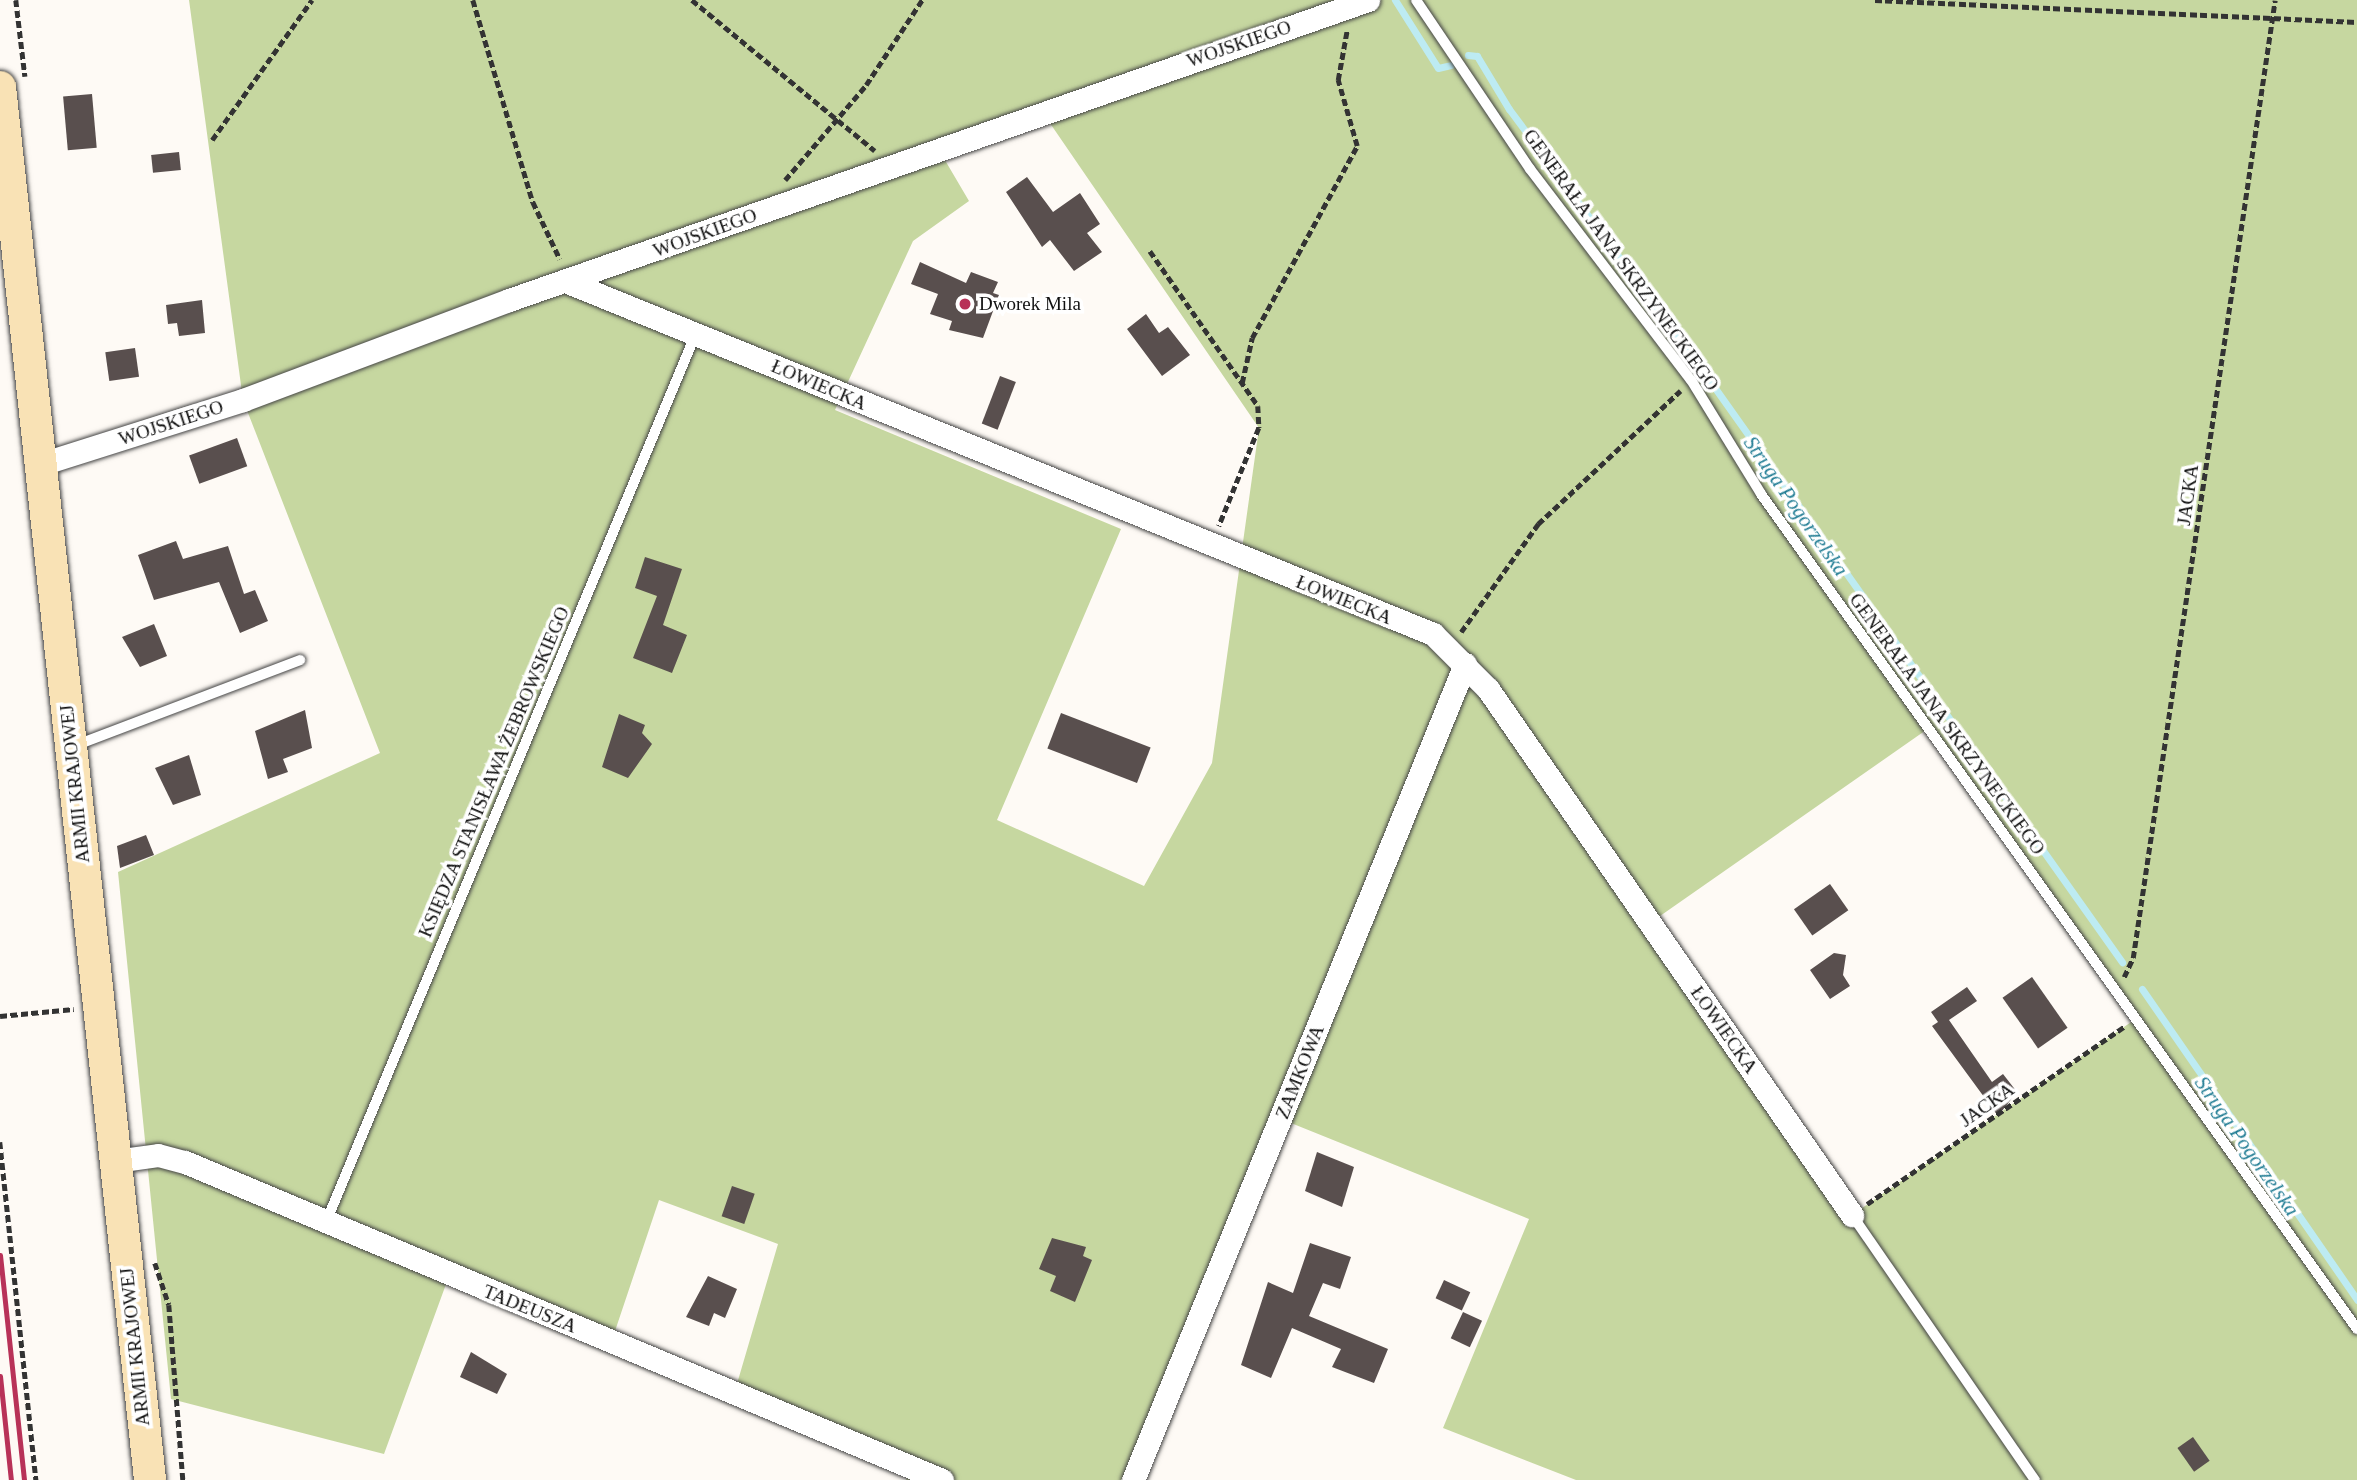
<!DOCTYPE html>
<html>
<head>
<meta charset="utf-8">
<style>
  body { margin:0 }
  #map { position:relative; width:2357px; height:1480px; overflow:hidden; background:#fefaf5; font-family:Georgia,serif }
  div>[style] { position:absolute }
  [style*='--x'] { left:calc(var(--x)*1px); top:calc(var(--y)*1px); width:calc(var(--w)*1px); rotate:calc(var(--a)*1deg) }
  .forest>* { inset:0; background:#c6d7a0 }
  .stream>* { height:7px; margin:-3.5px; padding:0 3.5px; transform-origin:3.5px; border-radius:3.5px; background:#bdebf2 }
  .building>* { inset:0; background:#594f4e; transform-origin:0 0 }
  .path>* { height:4.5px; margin-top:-2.25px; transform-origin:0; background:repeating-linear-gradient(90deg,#333 0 7px,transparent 0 10.5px) }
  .roads { filter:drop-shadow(0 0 2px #444) drop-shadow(0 0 2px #444) }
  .service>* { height:10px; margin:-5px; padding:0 5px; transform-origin:5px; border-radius:5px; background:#fff }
  .minor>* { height:23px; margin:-11.5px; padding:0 11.5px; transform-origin:11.5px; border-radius:11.5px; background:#fff }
  .secondary>* { height:32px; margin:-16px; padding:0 16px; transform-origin:16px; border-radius:16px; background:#f9e2b5 }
  .rail>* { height:5px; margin:-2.5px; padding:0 2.5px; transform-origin:2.5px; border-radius:2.5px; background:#b83258 }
  .dots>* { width:19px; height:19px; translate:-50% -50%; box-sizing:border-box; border:4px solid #fff; border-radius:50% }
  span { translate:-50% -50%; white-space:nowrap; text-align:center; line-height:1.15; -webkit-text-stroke:7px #fff; paint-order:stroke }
  .street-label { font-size:19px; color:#111 }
  .poi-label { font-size:19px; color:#111 }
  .left { translate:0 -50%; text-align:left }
  .water-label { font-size:21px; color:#217d94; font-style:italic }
</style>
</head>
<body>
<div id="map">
  <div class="forest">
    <div style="clip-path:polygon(evenodd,189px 0,2357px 0,2357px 1480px,1576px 1480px,1443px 1428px,1529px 1219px,1281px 1119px,1133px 1480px,906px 1480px,909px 1466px,734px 1394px,778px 1244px,659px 1200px,611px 1343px,449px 1276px,384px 1454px,171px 1399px,118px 872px,380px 753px,243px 400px,189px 0,1043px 113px,1259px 428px,1212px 763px,1144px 886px,997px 820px,1121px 529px,835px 410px,913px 241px,969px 201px,939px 150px,1043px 113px,189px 0,1929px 728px,2137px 1018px,1852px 1215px,1650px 923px,1929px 728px)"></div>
  </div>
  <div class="stream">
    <div style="--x:1395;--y:0;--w:80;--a:57.7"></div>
    <div style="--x:1438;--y:68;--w:13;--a:-13"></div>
    <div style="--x:1468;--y:55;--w:9;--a:6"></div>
    <div style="--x:1477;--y:56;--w:62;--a:58.9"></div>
    <div style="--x:1509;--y:109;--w:309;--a:53.4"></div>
    <div style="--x:1693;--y:357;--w:742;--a:54.66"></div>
    <div style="--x:2142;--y:989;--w:378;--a:55.3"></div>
  </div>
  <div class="building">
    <div style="left:92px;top:94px;width:54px;height:29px;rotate:85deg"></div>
    <div style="left:179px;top:152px;width:18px;height:28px;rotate:84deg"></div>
    <div style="clip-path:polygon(1027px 177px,1053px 212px,1080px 193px,1100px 224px,1087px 233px,1102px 252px,1074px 271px,1050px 240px,1042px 247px,1006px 192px)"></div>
    <div style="clip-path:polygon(920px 262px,966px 283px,971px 272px,998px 282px,993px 293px,999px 295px,983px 338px,949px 330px,952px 321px,930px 314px,938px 294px,911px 284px)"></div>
    <div style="clip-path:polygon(202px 300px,205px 333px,179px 336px,177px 323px,168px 324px,166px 305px)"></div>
    <div style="clip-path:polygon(1146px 314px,1159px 333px,1168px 327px,1190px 355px,1162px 376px,1127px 329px)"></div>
    <div style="left:135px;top:348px;width:29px;height:30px;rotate:82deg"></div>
    <div style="left:1000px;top:376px;width:17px;height:51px;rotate:21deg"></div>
    <div style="left:237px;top:438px;width:30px;height:51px;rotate:70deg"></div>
    <div style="clip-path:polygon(176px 541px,183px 559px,228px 546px,244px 594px,255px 590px,268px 621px,240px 633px,219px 582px,154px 600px,138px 555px)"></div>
    <div style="clip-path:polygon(645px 557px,682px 569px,663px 625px,687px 635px,672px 673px,633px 658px,657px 596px,635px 588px)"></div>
    <div style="clip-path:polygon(154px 624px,167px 656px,140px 667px,122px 637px)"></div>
    <div style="clip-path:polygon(305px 710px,312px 748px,283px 759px,288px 772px,268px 779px,255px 731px)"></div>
    <div style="left:1061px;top:713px;width:96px;height:38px;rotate:21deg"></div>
    <div style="clip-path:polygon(619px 714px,645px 725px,642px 733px,652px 744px,628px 778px,602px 767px)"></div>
    <div style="clip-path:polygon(189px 755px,201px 795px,173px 805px,155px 768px)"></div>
    <div style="clip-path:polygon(146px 835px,154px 855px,120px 868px,117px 846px)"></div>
    <div style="left:1830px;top:884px;width:32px;height:44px;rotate:55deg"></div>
    <div style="clip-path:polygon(1834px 953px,1846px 955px,1843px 975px,1850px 986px,1830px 999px,1810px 970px)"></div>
    <div style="left:2032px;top:977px;width:62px;height:36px;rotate:55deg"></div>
    <div style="clip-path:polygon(1967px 987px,1977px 1001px,1949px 1020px,1992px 1082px,2003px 1074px,2017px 1092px,1998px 1116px,1932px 1026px,1938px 1022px,1931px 1012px)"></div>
    <div style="clip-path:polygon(1317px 1152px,1354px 1167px,1342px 1207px,1305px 1191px)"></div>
    <div style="left:732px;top:1186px;width:24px;height:32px;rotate:19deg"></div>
    <div style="clip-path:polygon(1052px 1238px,1086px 1247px,1083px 1256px,1092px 1260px,1075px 1302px,1050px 1291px,1056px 1276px,1039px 1269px)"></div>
    <div style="clip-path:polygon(1310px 1243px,1351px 1257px,1340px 1289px,1323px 1283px,1309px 1316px,1388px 1349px,1374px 1383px,1332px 1367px,1341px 1349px,1292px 1328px,1271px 1378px,1241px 1365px,1268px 1282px,1293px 1293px)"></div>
    <div style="clip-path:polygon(708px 1276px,737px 1289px,725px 1318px,714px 1313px,709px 1326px,686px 1317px)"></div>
    <div style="left:1444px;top:1280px;width:29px;height:20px;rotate:25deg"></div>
    <div style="left:1463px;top:1312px;width:21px;height:29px;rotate:25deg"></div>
    <div style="clip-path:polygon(471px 1352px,507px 1374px,497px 1394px,460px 1377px)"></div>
    <div style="left:2193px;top:1437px;width:29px;height:19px;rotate:55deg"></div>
  </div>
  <div class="path">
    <div style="--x:16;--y:0;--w:77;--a:83.2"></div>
    <div style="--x:473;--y:0;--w:211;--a:73.5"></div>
    <div style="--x:533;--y:202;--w:63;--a:64.7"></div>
    <div style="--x:692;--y:0;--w:237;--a:39.5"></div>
    <div style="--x:1875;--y:0;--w:483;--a:2.6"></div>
    <div style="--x:212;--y:140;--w:172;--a:-54.5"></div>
    <div style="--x:785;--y:180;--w:125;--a:-49.5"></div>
    <div style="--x:866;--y:85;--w:102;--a:-56.6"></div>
    <div style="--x:1150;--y:251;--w:189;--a:55.1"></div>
    <div style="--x:1258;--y:406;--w:22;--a:87"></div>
    <div style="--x:1259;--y:428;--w:106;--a:112.2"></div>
    <div style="--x:1242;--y:383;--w:46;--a:-77.5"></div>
    <div style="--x:1252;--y:338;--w:219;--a:-61.3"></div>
    <div style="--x:1357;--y:146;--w:69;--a:-106.1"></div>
    <div style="--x:1338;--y:80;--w:51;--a:-79.8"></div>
    <div style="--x:1461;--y:632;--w:133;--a:-54.5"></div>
    <div style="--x:1538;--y:524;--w:195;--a:-43.1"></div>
    <div style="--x:2124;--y:977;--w:21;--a:-65"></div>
    <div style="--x:2133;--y:958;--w:968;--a:-81.57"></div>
    <div style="--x:0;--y:1016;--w:74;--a:-5.4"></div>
    <div style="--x:0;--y:1142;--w:340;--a:83.9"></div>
    <div style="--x:1867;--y:1204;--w:313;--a:-34.6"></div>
    <div style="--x:155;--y:1263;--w:44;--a:71.6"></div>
    <div style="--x:169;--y:1305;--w:176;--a:85.4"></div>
  </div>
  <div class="roads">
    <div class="service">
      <div style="--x:1416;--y:0;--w:204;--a:56"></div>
      <div style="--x:1530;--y:169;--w:265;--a:52.7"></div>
      <div style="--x:1691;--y:380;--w:134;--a:58.4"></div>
      <div style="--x:1761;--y:494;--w:1026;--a:54.48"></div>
      <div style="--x:74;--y:746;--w:242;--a:-20.8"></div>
      <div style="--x:1852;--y:1215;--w:322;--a:55.4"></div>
      <div style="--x:326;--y:1222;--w:963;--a:-67.4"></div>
    </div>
    <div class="minor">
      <div style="--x:570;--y:283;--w:932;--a:22.13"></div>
      <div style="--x:1433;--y:634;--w:78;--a:45"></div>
      <div style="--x:1488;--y:689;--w:640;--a:55.32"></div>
      <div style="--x:41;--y:464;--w:212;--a:-17.6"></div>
      <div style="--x:243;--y:400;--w:284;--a:-20.6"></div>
      <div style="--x:509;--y:300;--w:910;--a:-19.25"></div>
      <div style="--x:115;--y:1161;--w:43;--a:-7.9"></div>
      <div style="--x:158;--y:1155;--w:28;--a:15"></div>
      <div style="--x:185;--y:1162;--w:821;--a:22.79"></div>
      <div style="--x:1133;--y:1480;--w:881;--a:-67.86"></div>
    </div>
    <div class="secondary">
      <div style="--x:0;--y:87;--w:1401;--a:83.85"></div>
    </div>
  </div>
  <div class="rail">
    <div style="--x:0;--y:1255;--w:226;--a:83.9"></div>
    <div style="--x:0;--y:1376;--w:105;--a:84"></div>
  </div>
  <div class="dots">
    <div style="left:965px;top:304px;background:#b83258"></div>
  </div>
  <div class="street-label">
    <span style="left:1239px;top:44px;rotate:-19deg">WOJSKIEGO</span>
    <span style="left:705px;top:233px;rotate:-20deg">WOJSKIEGO</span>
    <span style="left:1621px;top:260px;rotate:54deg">GENERAŁA JANA SKRZYNECKIEGO</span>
    <span style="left:819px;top:385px;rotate:23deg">ŁOWIECKA</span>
    <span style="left:171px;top:423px;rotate:-18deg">WOJSKIEGO</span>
    <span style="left:2188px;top:495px;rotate:-82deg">JACKA</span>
    <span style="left:1344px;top:600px;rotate:22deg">ŁOWIECKA</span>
    <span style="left:1947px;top:724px;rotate:54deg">GENERAŁA JANA SKRZYNECKIEGO</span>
    <span style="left:494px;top:772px;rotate:-67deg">KSIĘDZA STANISŁAWA ŻEBROWSKIEGO</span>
    <span style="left:75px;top:784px;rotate:-96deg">ARMII KRAJOWEJ</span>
    <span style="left:1724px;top:1030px;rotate:55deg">ŁOWIECKA</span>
    <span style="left:1300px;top:1072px;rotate:-68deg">ZAMKOWA</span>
    <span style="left:1987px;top:1105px;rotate:-35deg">JACKA</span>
    <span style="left:530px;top:1309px;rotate:22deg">TADEUSZA</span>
    <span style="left:135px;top:1347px;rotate:-96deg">ARMII KRAJOWEJ</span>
  </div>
  <div class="poi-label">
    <span class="left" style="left:979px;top:304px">Dworek Mila</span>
  </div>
  <div class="water-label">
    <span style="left:1796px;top:506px;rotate:55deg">Struga Pogorzelska</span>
    <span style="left:2247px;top:1146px;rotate:55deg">Struga Pogorzelska</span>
  </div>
</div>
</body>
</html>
